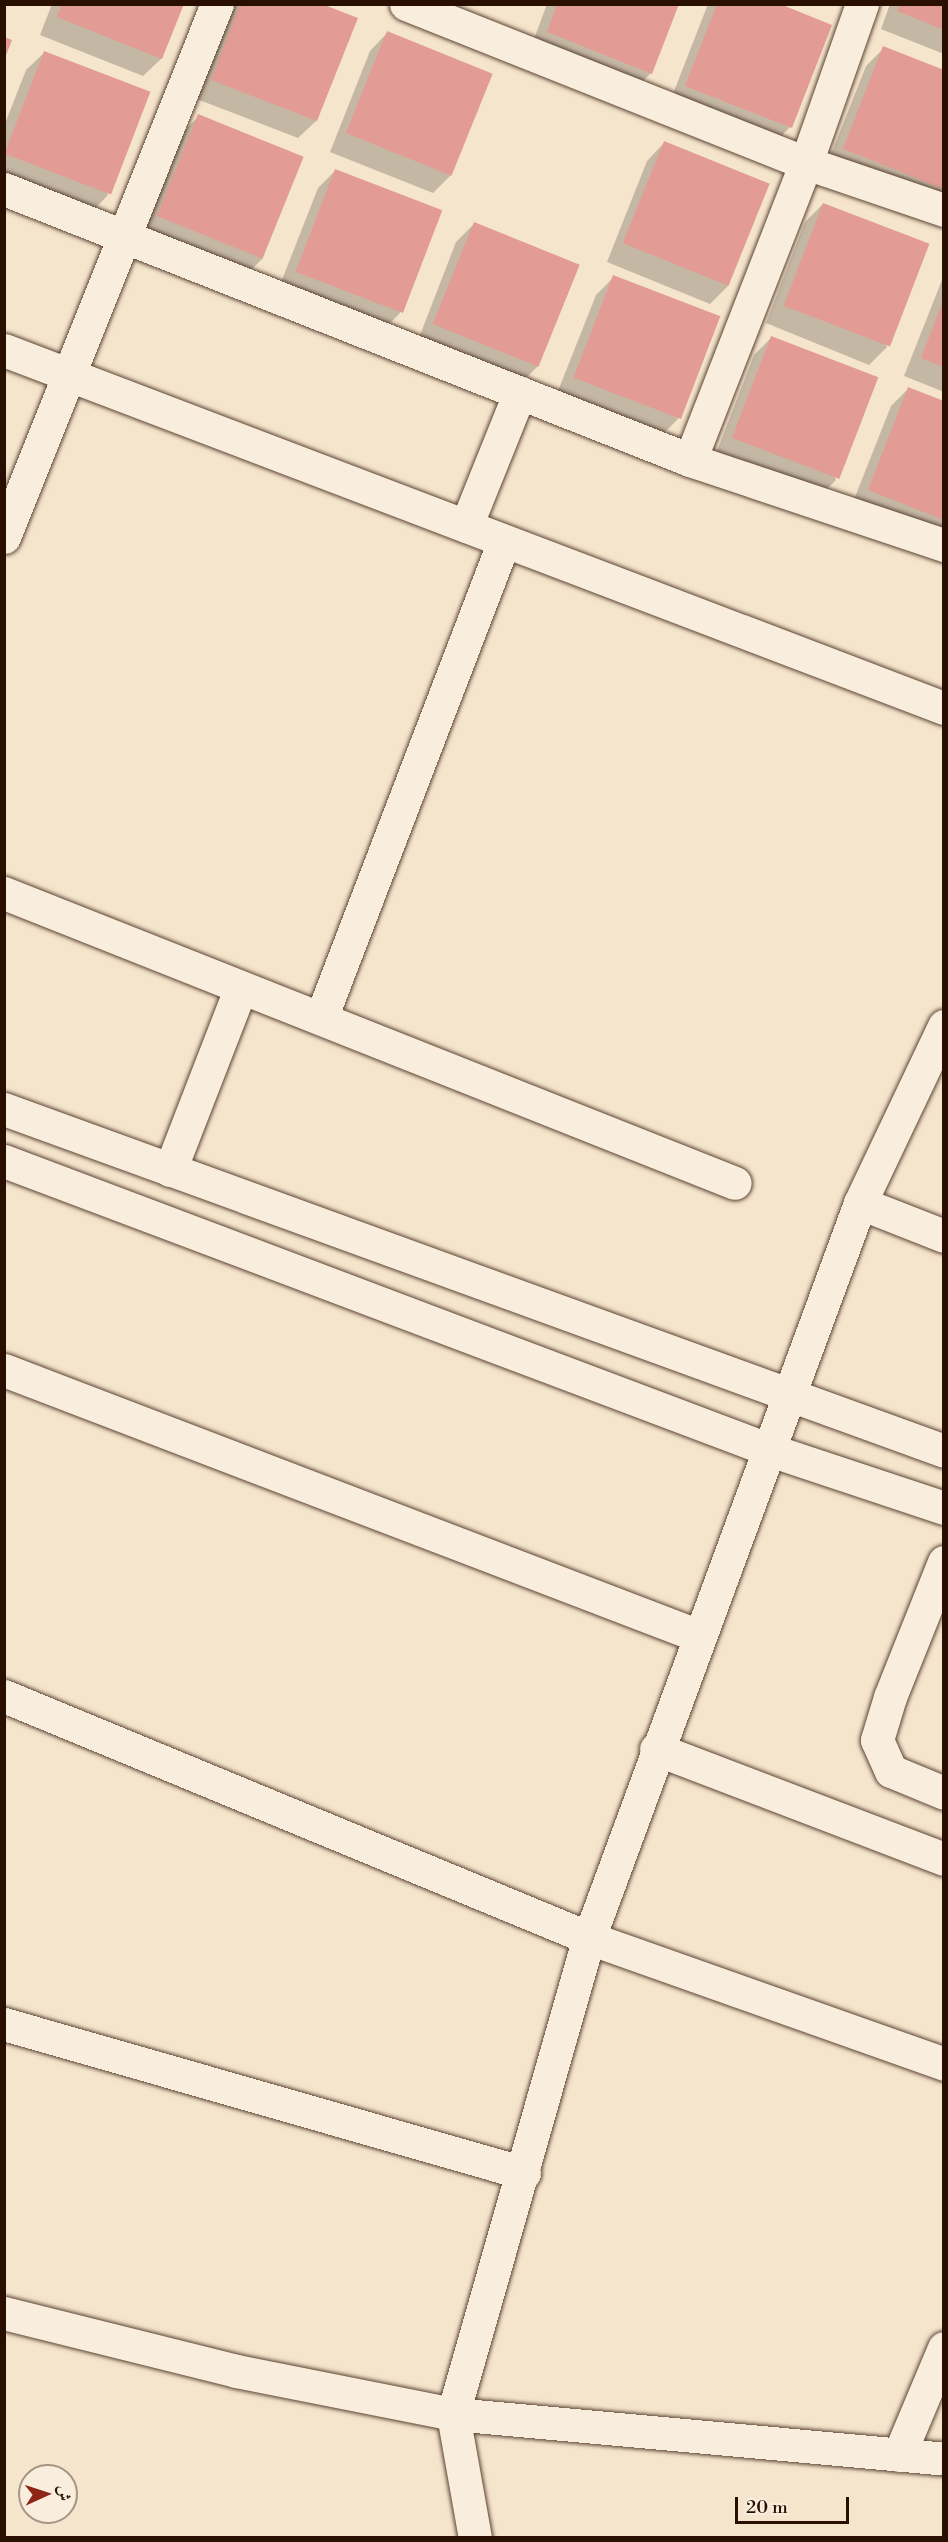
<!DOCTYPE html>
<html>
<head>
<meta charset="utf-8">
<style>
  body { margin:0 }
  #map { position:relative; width:948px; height:2542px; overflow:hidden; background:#f6e5cd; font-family:"Libre Bodoni",Amiri,serif }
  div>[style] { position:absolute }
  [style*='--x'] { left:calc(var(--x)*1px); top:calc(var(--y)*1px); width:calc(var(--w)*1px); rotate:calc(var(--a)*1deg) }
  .shadow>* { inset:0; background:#0003 }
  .building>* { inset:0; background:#e39c95; transform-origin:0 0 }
  .roads { filter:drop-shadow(0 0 2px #5c4433) drop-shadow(0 0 2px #5c4433) }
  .minor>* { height:33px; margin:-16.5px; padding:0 16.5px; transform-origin:16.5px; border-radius:16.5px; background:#f9eede }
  span { translate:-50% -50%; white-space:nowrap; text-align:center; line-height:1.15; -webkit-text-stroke:5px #f9eede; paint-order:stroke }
  .frame { position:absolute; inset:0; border:6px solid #290f00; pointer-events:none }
  .north { position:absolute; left:18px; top:2464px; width:60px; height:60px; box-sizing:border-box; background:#f9eede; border:2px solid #a69585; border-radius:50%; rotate:87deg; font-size:16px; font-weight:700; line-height:24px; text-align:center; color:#290f00 }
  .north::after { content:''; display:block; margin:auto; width:21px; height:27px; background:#8f2418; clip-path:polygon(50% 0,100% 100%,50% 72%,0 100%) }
  .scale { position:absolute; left:735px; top:2497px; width:114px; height:27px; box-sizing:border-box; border:3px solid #290f00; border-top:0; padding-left:8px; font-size:18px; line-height:21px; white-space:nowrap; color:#290f00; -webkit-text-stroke:4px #f9eede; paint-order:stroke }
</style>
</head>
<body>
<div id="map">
  <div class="shadow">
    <div style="clip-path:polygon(52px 4px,182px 4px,161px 59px,143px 76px,40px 35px)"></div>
    <div style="clip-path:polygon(231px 4px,318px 4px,316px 121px,298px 138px,194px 98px)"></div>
    <div style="clip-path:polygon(547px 4px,678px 4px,651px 73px,633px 91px,530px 50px)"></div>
    <div style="clip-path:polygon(708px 4px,776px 4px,830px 26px,790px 127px,773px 145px,669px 104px)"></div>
    <div style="clip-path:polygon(890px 4px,944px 4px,944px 54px,881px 29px)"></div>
    <div style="clip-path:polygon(387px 33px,451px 175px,433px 193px,330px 152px,370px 51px)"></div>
    <div style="clip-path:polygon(884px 48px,944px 72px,944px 195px,826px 167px,866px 66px)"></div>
    <div style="clip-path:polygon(44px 53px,108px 195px,91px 213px,4px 179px,4px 126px,26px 70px)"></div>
    <div style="clip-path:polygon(199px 116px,263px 258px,245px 276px,141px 235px,181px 134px)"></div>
    <div style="clip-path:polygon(664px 143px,728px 286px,710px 304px,607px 262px,647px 161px)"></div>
    <div style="clip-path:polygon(336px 170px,400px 313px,382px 331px,278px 290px,318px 188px)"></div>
    <div style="clip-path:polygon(823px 204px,887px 347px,869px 365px,766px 323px,805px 222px)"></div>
    <div style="clip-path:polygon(474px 224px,538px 366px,520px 384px,417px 343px,456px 242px)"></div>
    <div style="clip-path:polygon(944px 275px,944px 392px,904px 376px)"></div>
    <div style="clip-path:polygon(614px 277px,678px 419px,660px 437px,556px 396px,596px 295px)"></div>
    <div style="clip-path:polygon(772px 337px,836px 480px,818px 498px,715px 456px,754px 355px)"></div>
    <div style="clip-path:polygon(909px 388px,944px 402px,944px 544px,851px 507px,891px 406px)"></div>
  </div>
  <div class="building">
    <div style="clip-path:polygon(62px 4px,184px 4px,162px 59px,57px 17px)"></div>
    <div style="clip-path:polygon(240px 4px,322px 4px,358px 18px,317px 121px,211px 80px)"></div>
    <div style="clip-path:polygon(557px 4px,679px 4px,652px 74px,547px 32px)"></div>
    <div style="clip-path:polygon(717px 4px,780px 4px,832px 25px,792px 128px,685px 86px)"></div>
    <div style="clip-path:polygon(900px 4px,944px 4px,944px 30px,897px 11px)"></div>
    <div style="left:387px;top:31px;width:114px;height:110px;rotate:22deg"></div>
    <div style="clip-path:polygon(4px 37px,12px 40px,5px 58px,4px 58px)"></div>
    <div style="clip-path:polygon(883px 46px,944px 70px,944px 189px,843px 149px)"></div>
    <div style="left:44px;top:51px;width:114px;height:110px;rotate:21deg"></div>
    <div style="left:198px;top:114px;width:114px;height:110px;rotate:22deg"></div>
    <div style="left:664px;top:141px;width:114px;height:110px;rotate:22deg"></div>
    <div style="left:335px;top:169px;width:115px;height:110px;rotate:21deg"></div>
    <div style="left:823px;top:203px;width:114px;height:110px;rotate:21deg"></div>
    <div style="left:474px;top:222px;width:114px;height:110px;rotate:22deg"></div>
    <div style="left:613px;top:275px;width:115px;height:110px;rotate:21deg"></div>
    <div style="clip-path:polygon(943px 301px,944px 301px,944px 367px,921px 358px)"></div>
    <div style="left:771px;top:336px;width:115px;height:109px;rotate:21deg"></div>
    <div style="clip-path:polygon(908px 387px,944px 401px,944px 520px,868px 490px)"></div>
  </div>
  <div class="roads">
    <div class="minor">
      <div style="--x:406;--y:4;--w:430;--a:21.7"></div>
      <div style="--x:806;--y:163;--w:146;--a:18.8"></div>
      <div style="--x:4;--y:189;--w:738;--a:21.56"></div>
      <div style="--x:690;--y:460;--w:268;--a:18.5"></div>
      <div style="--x:4;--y:350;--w:1006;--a:20.85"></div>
      <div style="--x:690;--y:460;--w:319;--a:-68.7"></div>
      <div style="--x:806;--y:163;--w:169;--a:-70.6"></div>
      <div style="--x:466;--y:526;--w:144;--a:-68.1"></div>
      <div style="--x:4;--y:537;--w:574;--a:-68.22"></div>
      <div style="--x:4;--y:893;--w:786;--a:21.64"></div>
      <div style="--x:321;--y:1018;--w:511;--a:-69.01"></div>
      <div style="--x:4;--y:1109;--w:1000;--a:19.99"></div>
      <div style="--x:4;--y:1161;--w:819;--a:20.67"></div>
      <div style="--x:770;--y:1450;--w:183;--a:18.4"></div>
      <div style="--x:170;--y:1170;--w:196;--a:-68.8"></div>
      <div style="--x:860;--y:1203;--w:90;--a:21.4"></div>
      <div style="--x:4;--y:1370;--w:744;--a:20.94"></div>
      <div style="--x:944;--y:1562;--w:145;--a:111.8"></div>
      <div style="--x:890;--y:1697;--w:45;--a:106.8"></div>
      <div style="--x:877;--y:1740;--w:34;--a:66"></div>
      <div style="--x:891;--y:1771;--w:57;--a:22.5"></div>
      <div style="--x:4;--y:1696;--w:633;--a:22.47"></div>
      <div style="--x:589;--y:1938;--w:377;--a:19.5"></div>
      <div style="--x:656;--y:1749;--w:308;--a:20.9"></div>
      <div style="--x:4;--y:2024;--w:541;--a:15.99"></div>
      <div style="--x:4;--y:2313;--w:239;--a:14"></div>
      <div style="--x:236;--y:2371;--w:221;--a:11.2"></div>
      <div style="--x:453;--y:2414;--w:493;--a:5.2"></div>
      <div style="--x:899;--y:2455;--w:116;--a:-67.2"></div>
      <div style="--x:475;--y:2538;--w:126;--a:-100.1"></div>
      <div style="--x:453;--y:2414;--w:495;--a:-74.1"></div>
      <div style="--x:589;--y:1938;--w:783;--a:-69.76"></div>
      <div style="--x:860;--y:1203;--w:196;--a:-64.6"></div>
    </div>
  </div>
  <div class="frame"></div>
  <div class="north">ش</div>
  <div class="scale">20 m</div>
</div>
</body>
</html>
